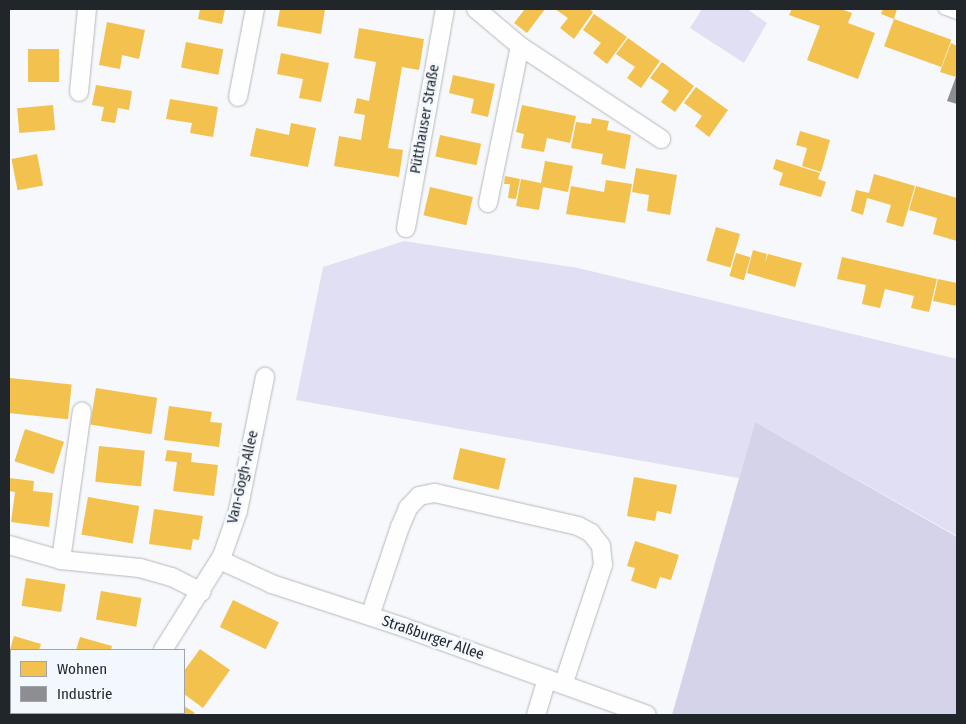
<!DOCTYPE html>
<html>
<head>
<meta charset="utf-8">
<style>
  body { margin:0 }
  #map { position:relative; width:966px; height:724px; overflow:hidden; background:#f6f8fb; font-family:"Fira Sans Condensed",sans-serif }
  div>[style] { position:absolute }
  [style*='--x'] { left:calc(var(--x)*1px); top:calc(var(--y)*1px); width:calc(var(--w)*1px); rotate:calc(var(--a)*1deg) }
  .green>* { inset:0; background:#e1dff3 }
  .forest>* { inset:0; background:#d4d3e9 }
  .homes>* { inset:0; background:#f2c14e; transform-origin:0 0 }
  .industry>* { inset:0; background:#8d8d92 }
  .roads { filter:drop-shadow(0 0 1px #b5b9bc) drop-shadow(0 0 1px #b5b9bc) }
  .service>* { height:9px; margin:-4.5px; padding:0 4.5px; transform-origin:4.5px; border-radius:4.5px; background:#fefefe }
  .minor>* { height:18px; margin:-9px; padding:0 9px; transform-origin:9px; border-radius:9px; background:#fefefe }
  span { translate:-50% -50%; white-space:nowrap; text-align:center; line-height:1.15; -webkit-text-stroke:5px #f3f8fe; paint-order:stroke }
  .street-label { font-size:15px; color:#21262b }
  .frame { position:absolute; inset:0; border:10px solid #21262b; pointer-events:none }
  .legend { position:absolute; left:10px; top:649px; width:175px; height:65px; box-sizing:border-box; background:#f3f8fe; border:1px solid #9fa4aa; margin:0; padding:6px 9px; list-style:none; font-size:15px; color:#21262b }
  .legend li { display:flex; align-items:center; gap:10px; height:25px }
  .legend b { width:25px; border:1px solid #9fa4aa }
</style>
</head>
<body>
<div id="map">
  <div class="green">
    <div style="clip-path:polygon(702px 9px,747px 9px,767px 23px,744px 63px,690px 28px)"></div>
    <div style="clip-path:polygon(404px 241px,578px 268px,957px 359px,957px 536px,755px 422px,739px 478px,296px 400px,323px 267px)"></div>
  </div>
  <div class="forest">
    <div style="clip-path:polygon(755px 422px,957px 537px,957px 715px,672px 715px)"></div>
  </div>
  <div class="homes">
    <div style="clip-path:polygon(200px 9px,225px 9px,222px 24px,198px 19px)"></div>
    <div style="clip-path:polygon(280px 9px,325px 9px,321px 34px,277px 26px)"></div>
    <div style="clip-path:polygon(525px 9px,545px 9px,527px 33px,514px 23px)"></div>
    <div style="clip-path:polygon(555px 9px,589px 9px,593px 12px,574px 39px,560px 28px,568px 18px)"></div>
    <div style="clip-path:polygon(792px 9px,841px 9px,852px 13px,848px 23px,875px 33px,858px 79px,807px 60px,820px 26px,789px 15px)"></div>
    <div style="clip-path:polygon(883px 9px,897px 9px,894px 19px,881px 14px)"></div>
    <div style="clip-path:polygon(594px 14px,627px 37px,607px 64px,593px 53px,601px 43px,583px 30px)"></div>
    <div style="left:894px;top:19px;width:61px;height:29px;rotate:20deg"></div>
    <div style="clip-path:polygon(107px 22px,145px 30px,139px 59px,122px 55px,120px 69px,99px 65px)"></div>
    <div style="clip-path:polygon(359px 28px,424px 39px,419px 70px,402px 67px,388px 148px,403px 150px,399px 177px,334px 166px,339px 136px,361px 140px,365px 115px,354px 113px,357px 98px,369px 101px,376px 62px,354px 58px)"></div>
    <div style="clip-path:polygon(628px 38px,660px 61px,641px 88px,627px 78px,635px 67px,616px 54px)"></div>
    <div style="left:186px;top:42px;width:38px;height:26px;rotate:11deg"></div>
    <div style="clip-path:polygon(951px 43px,957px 46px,956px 77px,940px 72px)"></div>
    <div style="left:28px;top:49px;width:31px;height:33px"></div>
    <div style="clip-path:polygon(281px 53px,329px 63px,321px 102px,299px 98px,303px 79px,277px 74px)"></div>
    <div style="clip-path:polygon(662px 62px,694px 86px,675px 112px,661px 102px,669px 91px,650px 78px)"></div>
    <div style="clip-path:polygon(453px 75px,495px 84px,488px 117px,471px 113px,474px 99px,449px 93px)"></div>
    <div style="clip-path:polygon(96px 85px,132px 91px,129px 110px,118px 108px,115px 123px,101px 121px,104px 107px,92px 105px)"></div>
    <div style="clip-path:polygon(696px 87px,728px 110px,709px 137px,695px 126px,702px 116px,684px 103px)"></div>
    <div style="clip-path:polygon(170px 99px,218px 107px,213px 137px,190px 133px,192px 123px,166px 119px)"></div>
    <div style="left:53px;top:105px;width:25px;height:36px;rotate:85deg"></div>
    <div style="clip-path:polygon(522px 105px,576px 116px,570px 143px,547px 138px,544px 152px,521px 148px,524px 134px,516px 132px)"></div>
    <div style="clip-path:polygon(592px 118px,609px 121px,607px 130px,631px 135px,625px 169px,601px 164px,603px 154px,571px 148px,576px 122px,591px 124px)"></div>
    <div style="clip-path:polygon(291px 123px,316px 128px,308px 167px,250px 156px,256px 128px,289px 135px)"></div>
    <div style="clip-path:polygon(800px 131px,830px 140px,821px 172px,802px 166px,807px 148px,796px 145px)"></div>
    <div style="left:440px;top:135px;width:42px;height:22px;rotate:12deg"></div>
    <div style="left:37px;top:154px;width:32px;height:26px;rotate:79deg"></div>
    <div style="clip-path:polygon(776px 159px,820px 173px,818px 179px,826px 182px,821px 197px,779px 185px,783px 173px,773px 169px)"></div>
    <div style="clip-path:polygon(545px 161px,573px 166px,568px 192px,543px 187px,539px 210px,516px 206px,521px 179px,541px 183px)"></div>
    <div style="clip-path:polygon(636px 168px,677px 175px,670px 215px,647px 211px,649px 195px,632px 192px)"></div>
    <div style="clip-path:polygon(874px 174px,915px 186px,903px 227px,886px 222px,891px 205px,867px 198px,863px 215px,851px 211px,856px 190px,869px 193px)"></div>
    <div style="clip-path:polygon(505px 176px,520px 179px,516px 199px,508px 198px,510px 184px,504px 184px)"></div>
    <div style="clip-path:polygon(606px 180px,632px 184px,625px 223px,566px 214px,571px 186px,604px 192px)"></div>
    <div style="clip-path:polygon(916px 186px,957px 198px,957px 241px,933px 234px,937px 218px,909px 210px)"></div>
    <div style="left:430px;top:187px;width:44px;height:29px;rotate:13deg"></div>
    <div style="left:716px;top:227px;width:25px;height:35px;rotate:16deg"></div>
    <div style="clip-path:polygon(753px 250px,767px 254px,765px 263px,768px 254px,802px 263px,795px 287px,747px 273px)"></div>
    <div style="left:736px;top:253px;width:15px;height:24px;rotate:16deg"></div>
    <div style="clip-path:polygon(842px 257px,937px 279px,929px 312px,911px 308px,914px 296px,885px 289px,880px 308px,862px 304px,866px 285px,837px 279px)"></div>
    <div style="clip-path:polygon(938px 279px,957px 283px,957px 306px,933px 301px)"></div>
    <div style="left:10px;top:378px;width:62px;height:35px;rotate:6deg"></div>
    <div style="left:96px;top:388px;width:62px;height:37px;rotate:9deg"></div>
    <div style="clip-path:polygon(169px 406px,212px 412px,210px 422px,222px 423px,219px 447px,164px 440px)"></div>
    <div style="left:25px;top:429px;width:41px;height:34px;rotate:18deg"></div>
    <div style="left:99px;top:446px;width:46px;height:36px;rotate:6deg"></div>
    <div style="left:460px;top:448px;width:47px;height:32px;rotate:13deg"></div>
    <div style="clip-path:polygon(167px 450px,192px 453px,191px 462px,218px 465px,214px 496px,173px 491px,177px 462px,165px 461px)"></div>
    <div style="clip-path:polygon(634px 477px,677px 485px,671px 514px,657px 511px,655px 521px,627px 516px)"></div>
    <div style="clip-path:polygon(9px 478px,34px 481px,33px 491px,53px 493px,49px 527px,11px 522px,15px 492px,9px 491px)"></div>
    <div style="left:88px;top:497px;width:52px;height:38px;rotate:10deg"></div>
    <div style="clip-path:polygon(154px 509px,203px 516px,199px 540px,193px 539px,191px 550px,149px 544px)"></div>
    <div style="clip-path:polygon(635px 541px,679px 555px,671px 580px,660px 577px,656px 589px,631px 581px,635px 568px,627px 566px)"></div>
    <div style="left:26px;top:578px;width:40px;height:28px;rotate:9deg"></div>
    <div style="left:101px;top:591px;width:41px;height:29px;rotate:10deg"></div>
    <div style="left:233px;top:600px;width:51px;height:30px;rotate:26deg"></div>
    <div style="clip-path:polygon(14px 636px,41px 644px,39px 650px,11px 650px,11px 671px,9px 653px)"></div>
    <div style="clip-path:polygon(80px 637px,112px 646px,111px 650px,76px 650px)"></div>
    <div style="clip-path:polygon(200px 649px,230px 670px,203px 708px,184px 694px,184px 671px)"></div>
    <div style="clip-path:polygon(184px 706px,195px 713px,193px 715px,152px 715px,184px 713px)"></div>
    <div style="clip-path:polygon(9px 711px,11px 713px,22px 715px,9px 715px)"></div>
    <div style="clip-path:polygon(50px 713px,71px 713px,79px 715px,49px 715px)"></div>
  </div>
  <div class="industry">
    <div style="clip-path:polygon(957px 74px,957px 104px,947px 101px)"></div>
  </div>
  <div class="roads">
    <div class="service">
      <div style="--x:943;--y:9;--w:15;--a:20"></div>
    </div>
    <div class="minor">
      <div style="--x:476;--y:9;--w:57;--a:40.1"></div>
      <div style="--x:520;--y:46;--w:169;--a:33.4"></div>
      <div style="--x:79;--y:92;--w:83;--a:-84.5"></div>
      <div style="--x:238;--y:97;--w:90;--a:-79.1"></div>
      <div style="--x:488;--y:203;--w:160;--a:-78.5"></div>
      <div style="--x:406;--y:228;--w:222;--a:-79.9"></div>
      <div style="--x:9;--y:545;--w:54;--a:16.1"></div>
      <div style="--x:61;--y:560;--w:79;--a:5.8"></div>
      <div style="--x:140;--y:568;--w:33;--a:16"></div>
      <div style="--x:172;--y:577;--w:33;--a:27"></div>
      <div style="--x:61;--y:560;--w:150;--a:-82"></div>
      <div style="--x:220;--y:560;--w:57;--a:24.8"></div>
      <div style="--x:272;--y:584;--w:138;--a:18.2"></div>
      <div style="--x:403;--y:627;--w:259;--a:19.8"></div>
      <div style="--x:370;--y:616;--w:94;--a:-71.4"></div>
      <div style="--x:400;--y:527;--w:21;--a:-67"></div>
      <div style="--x:408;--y:508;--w:16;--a:-47"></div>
      <div style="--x:419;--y:496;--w:16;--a:-11"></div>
      <div style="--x:435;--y:493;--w:147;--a:13"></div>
      <div style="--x:578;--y:526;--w:15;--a:28"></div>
      <div style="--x:591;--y:533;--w:16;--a:52"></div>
      <div style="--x:601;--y:546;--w:19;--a:84"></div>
      <div style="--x:603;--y:565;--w:126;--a:108.4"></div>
      <div style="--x:163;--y:650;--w:111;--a:-57.9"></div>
      <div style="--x:222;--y:556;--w:48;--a:-70.4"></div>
      <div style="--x:238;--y:511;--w:137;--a:-78.6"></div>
      <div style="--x:120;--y:715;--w:2;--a:-63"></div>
      <div style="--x:536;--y:715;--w:38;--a:-73"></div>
    </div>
  </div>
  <div class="street-label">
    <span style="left:425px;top:119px;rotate:-80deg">Pütthauser Straße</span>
    <span style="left:243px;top:477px;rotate:-77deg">Van-Gogh-Allee</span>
    <span style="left:433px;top:638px;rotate:19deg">Straßburger Allee</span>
  </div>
  <div class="frame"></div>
  <ul class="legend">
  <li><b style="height:14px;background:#f2c14e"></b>Wohnen</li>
  <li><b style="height:14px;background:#8d8d92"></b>Industrie</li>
  </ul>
</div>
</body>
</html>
